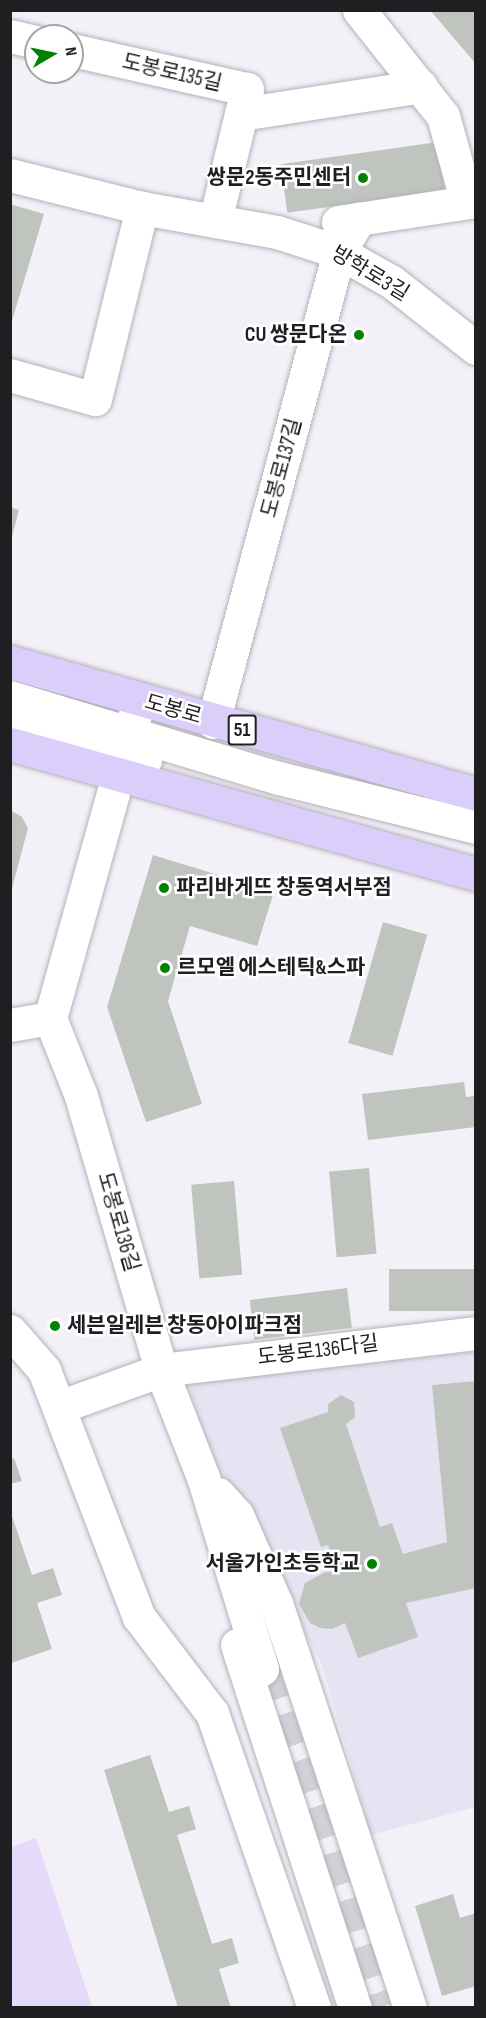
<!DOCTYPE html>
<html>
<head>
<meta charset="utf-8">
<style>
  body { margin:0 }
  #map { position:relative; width:486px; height:2018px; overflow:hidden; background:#f3f0f8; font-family:"Sofia Sans Condensed","Noto Sans KR",sans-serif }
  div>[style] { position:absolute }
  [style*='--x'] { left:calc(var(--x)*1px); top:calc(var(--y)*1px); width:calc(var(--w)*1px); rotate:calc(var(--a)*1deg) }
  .built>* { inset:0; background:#e7e3f2 }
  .green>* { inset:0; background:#e4dafa }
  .building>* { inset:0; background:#bfc5be; transform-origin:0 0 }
  .minor-tunnel>* { height:33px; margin-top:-16.5px; transform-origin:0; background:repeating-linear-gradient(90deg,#d3d0d8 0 33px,transparent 0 49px) }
  .roads { filter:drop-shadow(0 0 2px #b3b1b9) drop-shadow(0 0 2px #b3b1b9) }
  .minor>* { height:33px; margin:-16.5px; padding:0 16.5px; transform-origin:16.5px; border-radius:16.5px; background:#fff }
  .major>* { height:33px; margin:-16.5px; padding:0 16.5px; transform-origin:16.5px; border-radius:16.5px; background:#dccefa }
  .dots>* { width:16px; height:16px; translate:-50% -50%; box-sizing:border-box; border:3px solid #fff; border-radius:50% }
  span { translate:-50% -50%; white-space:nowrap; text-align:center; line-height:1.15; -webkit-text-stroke:5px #fff; paint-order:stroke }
  .shield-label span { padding:2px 4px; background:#fff; border:2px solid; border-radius:4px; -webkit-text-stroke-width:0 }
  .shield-label { font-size:20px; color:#1f1e21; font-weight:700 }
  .street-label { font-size:21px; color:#1f1e21 }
  .poi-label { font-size:21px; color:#1f1e21; font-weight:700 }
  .right { translate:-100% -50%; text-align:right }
  .left { translate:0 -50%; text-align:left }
  .frame { position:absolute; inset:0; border:12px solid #1f1e21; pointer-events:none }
  .north { position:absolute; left:24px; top:24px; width:60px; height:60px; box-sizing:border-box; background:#fff; border:2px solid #a5a5a6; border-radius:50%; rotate:81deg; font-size:16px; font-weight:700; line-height:24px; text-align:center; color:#1f1e21 }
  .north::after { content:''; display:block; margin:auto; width:21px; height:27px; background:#028200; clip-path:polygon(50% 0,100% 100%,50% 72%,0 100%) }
</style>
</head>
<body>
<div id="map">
  <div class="built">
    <div style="clip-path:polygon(475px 1352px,475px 1807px,371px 1835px,322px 1665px,214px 1462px,187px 1383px)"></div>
  </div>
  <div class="green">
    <div style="clip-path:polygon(36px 1838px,92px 2007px,11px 2007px,11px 1847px)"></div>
  </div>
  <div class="building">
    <div style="clip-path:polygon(430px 10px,476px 10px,476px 64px)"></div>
    <div style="left:438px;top:142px;width:49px;height:159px;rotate:82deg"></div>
    <div style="clip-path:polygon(10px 204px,44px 214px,11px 324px,10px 323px)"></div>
    <div style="clip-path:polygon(10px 507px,19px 510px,11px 540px,10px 540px)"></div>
    <div style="clip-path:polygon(10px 810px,22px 817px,28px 828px,11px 892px)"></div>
    <div style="clip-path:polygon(153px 855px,274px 892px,257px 946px,190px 926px,168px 1001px,202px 1104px,146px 1122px,107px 1007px)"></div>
    <div style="left:383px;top:922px;width:46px;height:126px;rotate:16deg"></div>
    <div style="clip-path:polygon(464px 1082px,466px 1097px,476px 1096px,476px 1127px,368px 1140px,362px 1094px)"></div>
    <div style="left:369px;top:1168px;width:86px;height:40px;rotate:85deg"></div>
    <div style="left:234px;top:1181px;width:94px;height:43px;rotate:85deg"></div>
    <div style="left:476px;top:1269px;width:42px;height:87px;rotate:90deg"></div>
    <div style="left:347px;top:1288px;width:40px;height:98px;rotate:83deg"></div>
    <div style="clip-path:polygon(476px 1381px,476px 1588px,406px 1603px,418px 1637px,358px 1658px,345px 1623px,332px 1629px,320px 1628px,310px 1623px,299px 1604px,305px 1583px,325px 1572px,337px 1572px,328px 1545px,321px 1547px,280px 1428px,328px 1412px,328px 1404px,341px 1395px,354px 1402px,355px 1417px,346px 1424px,380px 1527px,392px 1523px,403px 1554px,447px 1542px,432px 1385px)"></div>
    <div style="clip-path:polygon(14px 1458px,22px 1481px,10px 1484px,10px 1460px)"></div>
    <div style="clip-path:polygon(10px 1510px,32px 1575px,53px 1568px,62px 1595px,37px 1603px,52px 1649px,11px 1663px)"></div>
    <div style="clip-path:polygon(150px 1755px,169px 1812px,189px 1806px,196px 1829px,177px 1835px,212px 1944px,232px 1938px,239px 1963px,219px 1969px,231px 2008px,178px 2008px,104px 1770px)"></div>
    <div style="clip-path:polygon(453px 1894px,460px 1918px,476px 1913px,476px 1986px,442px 1996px,415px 1906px)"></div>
  </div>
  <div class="minor-tunnel">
    <div style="--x:262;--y:1669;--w:358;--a:71.3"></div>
  </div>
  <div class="roads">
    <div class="minor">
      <div style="--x:359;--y:10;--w:135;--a:51.6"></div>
      <div style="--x:443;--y:116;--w:89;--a:74.4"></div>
      <div style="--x:10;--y:36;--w:27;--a:13"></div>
      <div style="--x:72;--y:50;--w:179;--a:12.6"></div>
      <div style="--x:247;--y:89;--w:136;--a:103.6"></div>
      <div style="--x:241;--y:114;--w:182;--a:-8.8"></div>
      <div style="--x:10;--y:175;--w:136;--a:14"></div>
      <div style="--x:142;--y:208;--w:137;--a:10.1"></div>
      <div style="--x:277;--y:232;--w:65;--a:17.9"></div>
      <div style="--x:339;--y:252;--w:61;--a:29.5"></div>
      <div style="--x:392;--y:282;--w:107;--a:38.2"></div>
      <div style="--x:338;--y:222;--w:140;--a:-8.7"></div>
      <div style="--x:10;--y:375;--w:88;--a:15.8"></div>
      <div style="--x:95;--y:399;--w:197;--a:-76.2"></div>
      <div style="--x:10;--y:697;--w:281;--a:16.8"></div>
      <div style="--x:279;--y:778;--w:203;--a:14"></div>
      <div style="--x:139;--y:700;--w:330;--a:105.6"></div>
      <div style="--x:50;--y:1018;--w:84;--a:68.3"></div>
      <div style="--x:81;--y:1096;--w:285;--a:73.7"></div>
      <div style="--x:161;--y:1370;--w:115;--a:68.6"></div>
      <div style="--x:203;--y:1477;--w:201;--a:72.9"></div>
      <div style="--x:213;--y:722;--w:487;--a:-75"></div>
      <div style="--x:339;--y:252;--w:39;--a:-59"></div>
      <div style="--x:10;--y:727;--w:139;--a:13.7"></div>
      <div style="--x:10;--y:1025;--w:41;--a:-9.9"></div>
      <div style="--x:10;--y:1331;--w:52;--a:48.9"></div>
      <div style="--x:44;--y:1370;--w:265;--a:69"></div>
      <div style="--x:139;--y:1617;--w:121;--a:52.8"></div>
      <div style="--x:212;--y:1713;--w:312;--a:70.9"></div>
      <div style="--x:59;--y:1407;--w:109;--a:-19.9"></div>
      <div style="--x:161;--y:1370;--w:317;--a:-6.7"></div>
      <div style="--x:218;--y:1494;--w:28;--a:48"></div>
      <div style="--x:237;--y:1515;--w:96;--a:66.1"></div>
      <div style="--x:276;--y:1603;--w:427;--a:71.7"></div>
      <div style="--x:237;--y:1645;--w:382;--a:72"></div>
    </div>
    <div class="major">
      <div style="--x:10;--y:662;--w:484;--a:15.8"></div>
      <div style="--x:10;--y:744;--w:484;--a:15.6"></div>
    </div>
  </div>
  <div class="dots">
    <div style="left:363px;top:178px;background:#028200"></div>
    <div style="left:359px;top:335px;background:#028200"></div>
    <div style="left:164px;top:888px;background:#028200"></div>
    <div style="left:165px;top:968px;background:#028200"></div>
    <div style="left:55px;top:1326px;background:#028200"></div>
    <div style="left:372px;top:1564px;background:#028200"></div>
  </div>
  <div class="shield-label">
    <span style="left:242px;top:730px">51</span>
  </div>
  <div class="street-label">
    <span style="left:172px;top:73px;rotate:13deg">도봉로135길</span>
    <span style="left:370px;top:274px;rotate:31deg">방학로3길</span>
    <span style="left:282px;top:468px;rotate:-75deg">도봉로137길</span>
    <span style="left:173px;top:710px;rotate:16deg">도봉로</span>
    <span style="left:118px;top:1222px;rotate:74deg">도봉로136길</span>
    <span style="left:318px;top:1351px;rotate:-7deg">도봉로136다길</span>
  </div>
  <div class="poi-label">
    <span class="right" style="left:351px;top:178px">쌍문2동주민센터</span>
    <span class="right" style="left:347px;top:335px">CU 쌍문다온</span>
    <span class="left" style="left:176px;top:888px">파리바게뜨 창동역서부점</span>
    <span class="left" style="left:177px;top:968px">르모엘 에스테틱&amp;스파</span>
    <span class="left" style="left:67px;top:1326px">세븐일레븐 창동아이파크점</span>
    <span class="right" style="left:360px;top:1564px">서울가인초등학교</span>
  </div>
  <div class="frame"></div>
  <div class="north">N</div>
</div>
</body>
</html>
